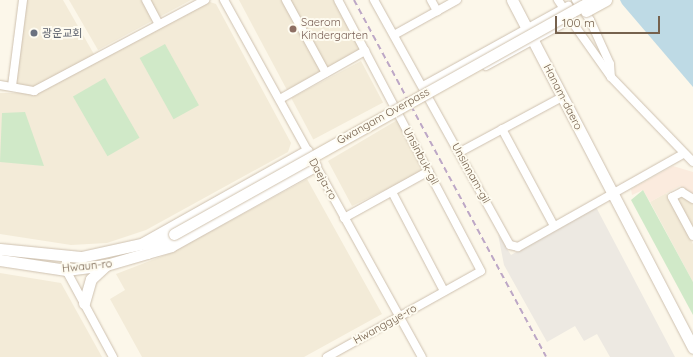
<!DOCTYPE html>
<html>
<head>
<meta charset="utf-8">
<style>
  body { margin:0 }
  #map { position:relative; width:693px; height:357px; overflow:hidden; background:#fcf7ea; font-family:Quicksand,"Noto Sans KR",sans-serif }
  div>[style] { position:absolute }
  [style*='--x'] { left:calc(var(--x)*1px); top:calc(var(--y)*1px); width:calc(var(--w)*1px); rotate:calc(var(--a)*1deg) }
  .residential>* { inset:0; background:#f3ebd8; transform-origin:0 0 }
  .commercial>* { inset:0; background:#fbebde }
  .industrial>* { inset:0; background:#ede9e2 }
  .green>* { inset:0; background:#d0e9c8; transform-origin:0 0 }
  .water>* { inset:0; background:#bedae5 }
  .roads { filter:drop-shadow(0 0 1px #cec1b0) drop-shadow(0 0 1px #cec1b0) }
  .street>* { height:8px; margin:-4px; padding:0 4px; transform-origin:4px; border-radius:4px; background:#fff }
  .secondary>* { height:11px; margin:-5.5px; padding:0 5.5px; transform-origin:5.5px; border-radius:5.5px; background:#fff }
  .rail>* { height:2px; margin-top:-1px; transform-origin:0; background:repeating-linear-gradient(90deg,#bda7c6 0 6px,transparent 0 10px) }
  .bridges { filter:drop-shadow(0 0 1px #d0c2ad) drop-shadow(0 0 1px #d0c2ad) }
  .secondary-bridge>* { height:11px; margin:-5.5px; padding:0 5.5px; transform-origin:5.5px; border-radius:5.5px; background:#fff }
  .dots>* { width:11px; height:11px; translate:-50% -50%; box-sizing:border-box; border:2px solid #fefbf0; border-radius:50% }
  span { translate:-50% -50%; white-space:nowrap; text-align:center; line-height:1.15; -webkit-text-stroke:4px #fefbf0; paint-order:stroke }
  .education-label { font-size:11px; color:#785e54 }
  .left { translate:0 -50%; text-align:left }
  .worship-label { font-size:11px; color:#5b616d }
  .street-label { font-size:11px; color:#76624e }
  .scale { position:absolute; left:555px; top:16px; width:105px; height:18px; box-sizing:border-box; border:2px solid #76624e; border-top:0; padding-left:5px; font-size:12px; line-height:14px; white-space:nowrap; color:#76624e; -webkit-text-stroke:3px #fefbf0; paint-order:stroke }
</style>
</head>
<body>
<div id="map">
  <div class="residential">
    <div style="clip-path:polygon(24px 0,63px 0,95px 56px,35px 89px,14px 85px)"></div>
    <div style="clip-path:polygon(69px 0,191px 0,98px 50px)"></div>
    <div style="clip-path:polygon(239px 0,284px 0,321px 71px,287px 90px)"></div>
    <div style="clip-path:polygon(289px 0,335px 0,361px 49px,327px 69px)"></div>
    <div style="clip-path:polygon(210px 2px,216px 4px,291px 143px,288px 152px,146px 230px,107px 243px,71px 245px,0 234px,0 93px,39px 93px)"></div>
    <div style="left:361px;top:61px;width:47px;height:79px;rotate:62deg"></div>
    <div style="clip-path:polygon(399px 119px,424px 171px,352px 206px,328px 161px)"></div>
    <div style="clip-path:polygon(307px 179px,382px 314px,304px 357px,142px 357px,110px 299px,125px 290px,116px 274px,173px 252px)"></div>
    <div style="clip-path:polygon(666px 193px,693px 244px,693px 282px,650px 202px)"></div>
    <div style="clip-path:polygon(682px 196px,693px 203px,693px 231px,677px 199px)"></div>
    <div style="clip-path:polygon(0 273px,61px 283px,102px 357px,0 357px)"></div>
  </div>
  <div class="commercial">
    <div style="clip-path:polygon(673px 166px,693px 172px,693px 194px,680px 186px,650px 202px,643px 190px,632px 195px,631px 189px)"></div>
  </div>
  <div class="industrial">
    <div style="clip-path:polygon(596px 207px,675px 357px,610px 357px,597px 334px,584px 341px,575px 326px,547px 342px,504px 265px,498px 234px,511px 255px)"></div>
  </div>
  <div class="green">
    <div style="left:165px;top:44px;width:70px;height:29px;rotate:61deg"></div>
    <div style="left:105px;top:78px;width:69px;height:37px;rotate:60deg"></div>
    <div style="clip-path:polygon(25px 112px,44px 166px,0 162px,2px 113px)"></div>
    <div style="clip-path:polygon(643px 190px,693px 282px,693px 315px,631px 200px)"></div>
  </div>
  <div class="water">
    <div style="clip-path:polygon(620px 0,693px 0,693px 87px,622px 4px)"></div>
  </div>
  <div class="roads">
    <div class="street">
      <div style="--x:146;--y:0;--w:27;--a:62"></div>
      <div style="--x:224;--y:0;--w:408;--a:61"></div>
      <div style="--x:286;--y:0;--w:83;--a:61.3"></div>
      <div style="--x:374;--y:0;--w:280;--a:61"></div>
      <div style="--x:510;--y:245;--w:8;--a:14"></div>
      <div style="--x:518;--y:247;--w:189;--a:-29.4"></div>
      <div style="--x:431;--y:0;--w:13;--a:61"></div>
      <div style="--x:558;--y:0;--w:11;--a:56"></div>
      <div style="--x:576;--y:0;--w:24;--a:55"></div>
      <div style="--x:590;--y:20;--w:48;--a:65.6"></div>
      <div style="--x:610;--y:64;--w:13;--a:86"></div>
      <div style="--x:611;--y:77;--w:118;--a:46"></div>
      <div style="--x:570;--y:19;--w:71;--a:54.7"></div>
      <div style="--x:394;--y:35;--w:72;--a:-29.1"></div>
      <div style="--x:486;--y:66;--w:99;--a:-28.9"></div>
      <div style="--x:0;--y:85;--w:35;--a:10"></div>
      <div style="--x:34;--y:91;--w:194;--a:-28"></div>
      <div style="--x:12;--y:86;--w:87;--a:-82.7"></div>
      <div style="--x:423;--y:86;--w:166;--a:-28.9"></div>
      <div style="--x:280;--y:99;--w:98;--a:-29.5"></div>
      <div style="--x:502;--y:129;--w:110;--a:61.8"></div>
      <div style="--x:460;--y:152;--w:116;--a:-28.3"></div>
      <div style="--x:392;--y:192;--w:112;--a:62.3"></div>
      <div style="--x:693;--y:199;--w:13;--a:-148"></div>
      <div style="--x:682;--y:192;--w:11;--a:153"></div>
      <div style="--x:672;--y:197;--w:44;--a:61.7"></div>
      <div style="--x:344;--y:218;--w:97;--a:-28.9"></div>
      <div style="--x:66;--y:257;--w:13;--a:90"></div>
      <div style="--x:66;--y:270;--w:99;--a:61.6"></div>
      <div style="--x:327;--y:357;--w:176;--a:-29.2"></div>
      <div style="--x:481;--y:271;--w:306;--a:-117.8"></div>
    </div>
    <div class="secondary">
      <div style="--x:512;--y:0;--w:392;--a:62.5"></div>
      <div style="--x:143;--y:243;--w:188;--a:-29.3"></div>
      <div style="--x:0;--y:249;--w:81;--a:5.6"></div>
      <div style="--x:81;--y:257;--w:71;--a:-12.3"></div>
      <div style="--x:147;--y:253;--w:25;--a:-16"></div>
      <div style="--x:171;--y:246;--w:165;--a:-29.1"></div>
      <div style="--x:0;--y:260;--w:67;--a:8.6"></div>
      <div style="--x:66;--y:270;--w:40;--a:-7.1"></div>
      <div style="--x:106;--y:265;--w:43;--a:-16.3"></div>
      <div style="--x:147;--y:253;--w:33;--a:-35"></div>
      <div style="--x:84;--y:303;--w:25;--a:-74"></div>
      <div style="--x:91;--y:279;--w:21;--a:-43"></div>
    </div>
  </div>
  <div class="rail">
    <div style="--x:354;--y:0;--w:405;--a:61.7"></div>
  </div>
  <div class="bridges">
    <div class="secondary-bridge">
      <div style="--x:586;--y:11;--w:23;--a:-29"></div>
      <div style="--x:174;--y:234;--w:480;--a:-29.2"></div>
    </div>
  </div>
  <div class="dots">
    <div style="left:293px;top:29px;background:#8d6e63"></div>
    <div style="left:34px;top:33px;background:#6b7280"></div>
  </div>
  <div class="education-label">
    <span class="left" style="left:301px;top:29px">Saerom<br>Kindergarten</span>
  </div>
  <div class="worship-label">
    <span class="left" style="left:42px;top:33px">광운교회</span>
  </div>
  <div class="street-label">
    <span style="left:563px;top:97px;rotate:63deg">Hanam-daero</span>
    <span style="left:383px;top:116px;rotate:-29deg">Gwangam Overpass</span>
    <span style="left:421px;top:156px;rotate:62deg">Unsinbuk-gil</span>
    <span style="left:471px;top:173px;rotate:61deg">Unsinnam-gil</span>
    <span style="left:323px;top:179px;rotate:61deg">Daeja-ro</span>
    <span style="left:87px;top:266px;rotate:-6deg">Hwaun-ro</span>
    <span style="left:385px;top:324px;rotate:-29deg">Hwanggye-ro</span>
  </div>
  <div class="scale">100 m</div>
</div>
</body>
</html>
